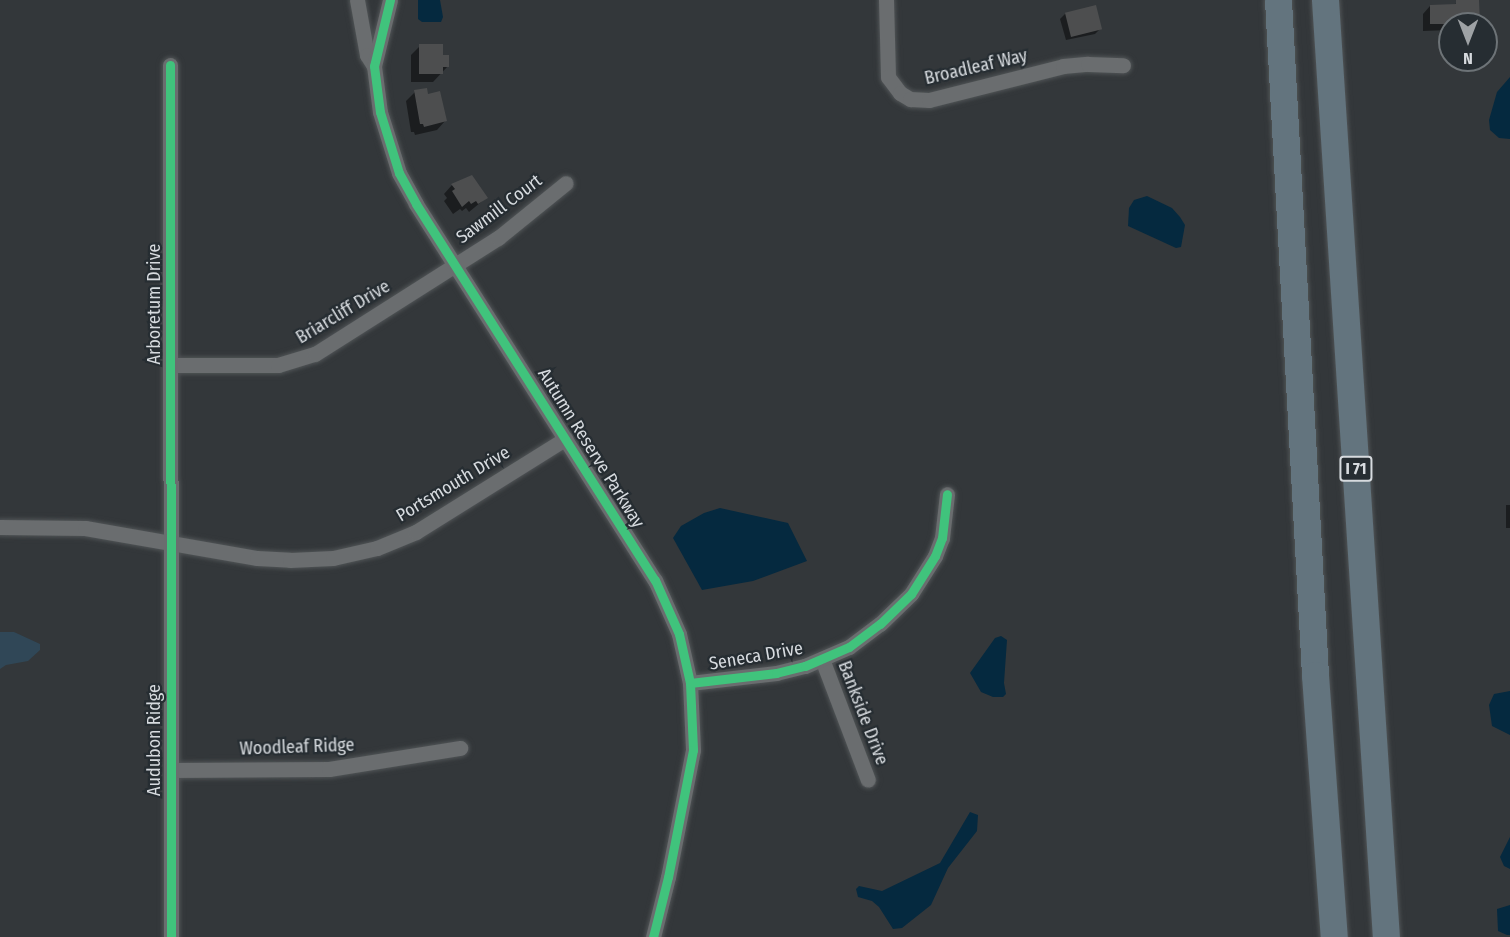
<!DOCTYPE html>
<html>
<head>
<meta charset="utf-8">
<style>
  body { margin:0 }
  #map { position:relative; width:1510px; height:937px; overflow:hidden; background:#33373a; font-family:"Fira Sans Condensed",sans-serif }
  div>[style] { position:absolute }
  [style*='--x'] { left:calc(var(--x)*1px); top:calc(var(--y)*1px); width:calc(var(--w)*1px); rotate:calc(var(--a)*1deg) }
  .green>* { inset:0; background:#304757 }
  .water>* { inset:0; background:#05293f }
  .shadow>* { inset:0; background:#0007; transform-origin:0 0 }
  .building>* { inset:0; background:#4d4e4f; transform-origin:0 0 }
  .roads { filter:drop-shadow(0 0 2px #505456) drop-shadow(0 0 2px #505456) }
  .street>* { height:15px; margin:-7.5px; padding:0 7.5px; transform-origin:7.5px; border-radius:7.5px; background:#6a6d6f }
  .highway>* { height:27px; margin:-13.5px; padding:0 13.5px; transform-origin:13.5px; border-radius:13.5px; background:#63747e }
  .cycleway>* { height:9px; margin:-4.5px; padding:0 4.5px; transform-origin:4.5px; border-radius:4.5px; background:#40c37c }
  span { translate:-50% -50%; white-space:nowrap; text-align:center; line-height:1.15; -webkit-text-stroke:4.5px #262d32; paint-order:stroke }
  .shield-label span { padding:2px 4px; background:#262d32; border:2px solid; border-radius:4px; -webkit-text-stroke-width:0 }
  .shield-label { font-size:16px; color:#d7dbdf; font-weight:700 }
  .street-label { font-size:18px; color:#d7dbdf }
  .north { position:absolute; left:1438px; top:12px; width:60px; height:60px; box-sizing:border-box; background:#262d32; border:2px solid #6d7377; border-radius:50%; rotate:180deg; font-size:16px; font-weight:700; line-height:24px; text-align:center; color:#d7dbdf }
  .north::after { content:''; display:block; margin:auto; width:21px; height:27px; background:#9ea2a5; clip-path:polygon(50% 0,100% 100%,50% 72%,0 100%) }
</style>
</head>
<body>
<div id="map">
  <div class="green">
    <div style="clip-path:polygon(0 632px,14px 632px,40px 644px,40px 650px,28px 661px,6px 665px,0 669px)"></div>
  </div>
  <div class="water">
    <div style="clip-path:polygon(418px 0,440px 0,443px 17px,441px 22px,422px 22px,418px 19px)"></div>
    <div style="clip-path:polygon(1510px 77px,1510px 139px,1499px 138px,1490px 130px,1489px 120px,1497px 92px)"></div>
    <div style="clip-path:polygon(1147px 196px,1172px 208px,1180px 217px,1185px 225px,1181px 247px,1176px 248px,1128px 226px,1129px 208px,1134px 200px)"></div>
    <div style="clip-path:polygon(720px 508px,788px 523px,807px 561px,753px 581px,702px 590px,673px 538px,681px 526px,704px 513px)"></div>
    <div style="clip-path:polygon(1001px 636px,1007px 640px,1004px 683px,1006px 694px,1003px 697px,993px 697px,981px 692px,970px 673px,995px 638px)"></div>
    <div style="clip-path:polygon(1510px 691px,1510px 735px,1492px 726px,1489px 705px,1494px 694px)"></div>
    <div style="clip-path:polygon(970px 812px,978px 815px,977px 831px,948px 868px,931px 905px,902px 928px,893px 929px,879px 907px,872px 901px,858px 897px,856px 889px,859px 886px,882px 891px,940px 863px)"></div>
    <div style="clip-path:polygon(1510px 837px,1510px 869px,1504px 866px,1500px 857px)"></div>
    <div style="clip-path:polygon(1510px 905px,1510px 935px,1507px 935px,1498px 931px,1497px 909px)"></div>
  </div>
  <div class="shadow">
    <div style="clip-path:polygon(1460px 0,1477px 0,1479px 24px,1450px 24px,1450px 30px,1423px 31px,1423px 14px,1430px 6px,1453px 6px)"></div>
    <div style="clip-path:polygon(1066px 13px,1101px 28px,1095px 34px,1066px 40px,1060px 19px)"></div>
    <div style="clip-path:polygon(420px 46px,441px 57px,448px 66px,433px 82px,411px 82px,411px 55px)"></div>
    <div style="clip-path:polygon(415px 92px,427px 96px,445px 121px,437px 130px,415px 135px,414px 132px,411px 132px,406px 101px)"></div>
    <div style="clip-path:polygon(452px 185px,486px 198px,469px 212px,466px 208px,462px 211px,460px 209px,453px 214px,444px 201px,447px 198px,444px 194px)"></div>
    <div style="left:1510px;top:505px;width:23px;height:4px;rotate:90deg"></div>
  </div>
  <div class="building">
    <div style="clip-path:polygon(1456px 0,1479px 0,1480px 24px,1430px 24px,1430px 5px,1456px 4px)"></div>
    <div style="left:1096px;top:5px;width:25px;height:32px;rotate:76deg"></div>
    <div style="clip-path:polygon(419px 44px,443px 44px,443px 55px,449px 55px,449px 67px,443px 67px,443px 74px,419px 74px)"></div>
    <div style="clip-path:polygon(427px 88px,428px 94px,440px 91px,447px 121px,424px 127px,423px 124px,420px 124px,414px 90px)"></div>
    <div style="clip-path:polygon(472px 175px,488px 198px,478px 204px,476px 201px,471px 204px,469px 201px,462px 207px,452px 191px,455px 189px,451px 184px)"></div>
  </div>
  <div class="roads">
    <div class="street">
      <div style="--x:357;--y:0;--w:56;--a:79.7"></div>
      <div style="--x:367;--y:55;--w:13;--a:58"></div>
      <div style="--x:390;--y:0;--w:68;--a:103.6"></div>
      <div style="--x:374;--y:66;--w:46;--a:82.6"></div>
      <div style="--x:380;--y:112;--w:64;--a:72.7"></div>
      <div style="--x:399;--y:173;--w:35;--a:61"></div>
      <div style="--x:416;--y:204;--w:446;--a:57.6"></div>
      <div style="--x:655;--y:580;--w:59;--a:66"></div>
      <div style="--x:679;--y:634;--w:50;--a:77.3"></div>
      <div style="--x:690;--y:683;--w:67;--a:87.4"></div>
      <div style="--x:693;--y:750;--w:129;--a:101.1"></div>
      <div style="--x:668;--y:877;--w:62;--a:104"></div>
      <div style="--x:886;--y:0;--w:77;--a:88.5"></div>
      <div style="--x:888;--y:77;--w:20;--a:53"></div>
      <div style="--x:900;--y:93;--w:12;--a:31"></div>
      <div style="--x:910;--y:99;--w:19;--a:3"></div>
      <div style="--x:929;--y:100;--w:138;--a:-14.2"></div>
      <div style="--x:1063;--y:66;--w:25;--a:-5"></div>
      <div style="--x:1088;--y:64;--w:35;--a:2"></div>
      <div style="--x:170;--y:65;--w:872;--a:89.93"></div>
      <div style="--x:171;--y:365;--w:107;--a:0"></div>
      <div style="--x:278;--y:365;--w:39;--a:-17"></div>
      <div style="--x:315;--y:354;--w:217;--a:-32.4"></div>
      <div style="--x:498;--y:238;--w:87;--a:-39"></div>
      <div style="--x:0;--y:527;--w:85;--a:0.7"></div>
      <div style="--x:85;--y:528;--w:175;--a:9.9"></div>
      <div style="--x:257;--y:558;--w:33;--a:3"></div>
      <div style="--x:290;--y:560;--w:43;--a:-2.7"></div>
      <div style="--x:333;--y:558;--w:45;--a:-12.8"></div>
      <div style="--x:377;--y:548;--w:42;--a:-22.3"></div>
      <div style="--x:416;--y:532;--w:176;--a:-32"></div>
      <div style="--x:822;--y:659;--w:129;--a:69.2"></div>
      <div style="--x:690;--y:683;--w:87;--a:-6.6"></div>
      <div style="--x:776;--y:673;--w:30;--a:-14"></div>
      <div style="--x:805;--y:666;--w:48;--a:-23.4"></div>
      <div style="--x:849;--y:647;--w:39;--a:-37"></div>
      <div style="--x:880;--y:624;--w:43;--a:-44.1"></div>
      <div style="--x:911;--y:594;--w:45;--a:-57.7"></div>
      <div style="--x:935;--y:556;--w:19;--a:-69"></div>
      <div style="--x:942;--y:538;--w:44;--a:-83.5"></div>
      <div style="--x:171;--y:770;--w:158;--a:-0.4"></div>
      <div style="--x:329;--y:769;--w:133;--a:-9.1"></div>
    </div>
    <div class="highway">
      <div style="--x:1278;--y:0;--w:676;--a:86.86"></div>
      <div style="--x:1315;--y:675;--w:263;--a:85.9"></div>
      <div style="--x:1325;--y:0;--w:939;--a:86.28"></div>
    </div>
  </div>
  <div class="cycleway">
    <div style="--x:390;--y:0;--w:68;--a:103.6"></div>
    <div style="--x:374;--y:66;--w:46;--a:82.6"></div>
    <div style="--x:380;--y:112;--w:64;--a:72.7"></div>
    <div style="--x:399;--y:173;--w:35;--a:61"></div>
    <div style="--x:416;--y:204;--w:446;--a:57.6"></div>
    <div style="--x:655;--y:580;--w:59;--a:66"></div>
    <div style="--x:679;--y:634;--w:50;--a:77.3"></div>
    <div style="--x:690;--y:683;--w:67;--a:87.4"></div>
    <div style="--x:693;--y:750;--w:129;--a:101.1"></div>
    <div style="--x:668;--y:877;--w:62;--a:104"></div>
    <div style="--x:170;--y:65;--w:872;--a:89.93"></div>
    <div style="--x:690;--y:683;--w:87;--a:-6.6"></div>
    <div style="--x:776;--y:673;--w:30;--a:-14"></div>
    <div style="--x:805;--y:666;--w:48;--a:-23.4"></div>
    <div style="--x:849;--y:647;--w:39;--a:-37"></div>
    <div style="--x:880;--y:624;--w:43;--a:-44.1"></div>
    <div style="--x:911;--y:594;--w:45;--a:-57.7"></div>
    <div style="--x:935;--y:556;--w:19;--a:-69"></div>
    <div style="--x:942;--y:538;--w:44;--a:-83.5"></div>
  </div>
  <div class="shield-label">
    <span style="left:1356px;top:469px">I 71</span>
  </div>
  <div class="street-label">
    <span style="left:976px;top:67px;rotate:-13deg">Broadleaf Way</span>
    <span style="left:499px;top:209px;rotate:-37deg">Sawmill Court</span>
    <span style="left:154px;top:304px;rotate:-90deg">Arboretum Drive</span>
    <span style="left:343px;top:312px;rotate:-31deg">Briarcliff Drive</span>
    <span style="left:591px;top:448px;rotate:58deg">Autumn Reserve Parkway</span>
    <span style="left:453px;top:484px;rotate:-31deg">Portsmouth Drive</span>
    <span style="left:756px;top:656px;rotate:-10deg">Seneca Drive</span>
    <span style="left:863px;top:713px;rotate:69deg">Bankside Drive</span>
    <span style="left:154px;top:740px;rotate:-90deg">Audubon Ridge</span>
    <span style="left:297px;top:747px;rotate:-2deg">Woodleaf Ridge</span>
  </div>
  <div class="north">N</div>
</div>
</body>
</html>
